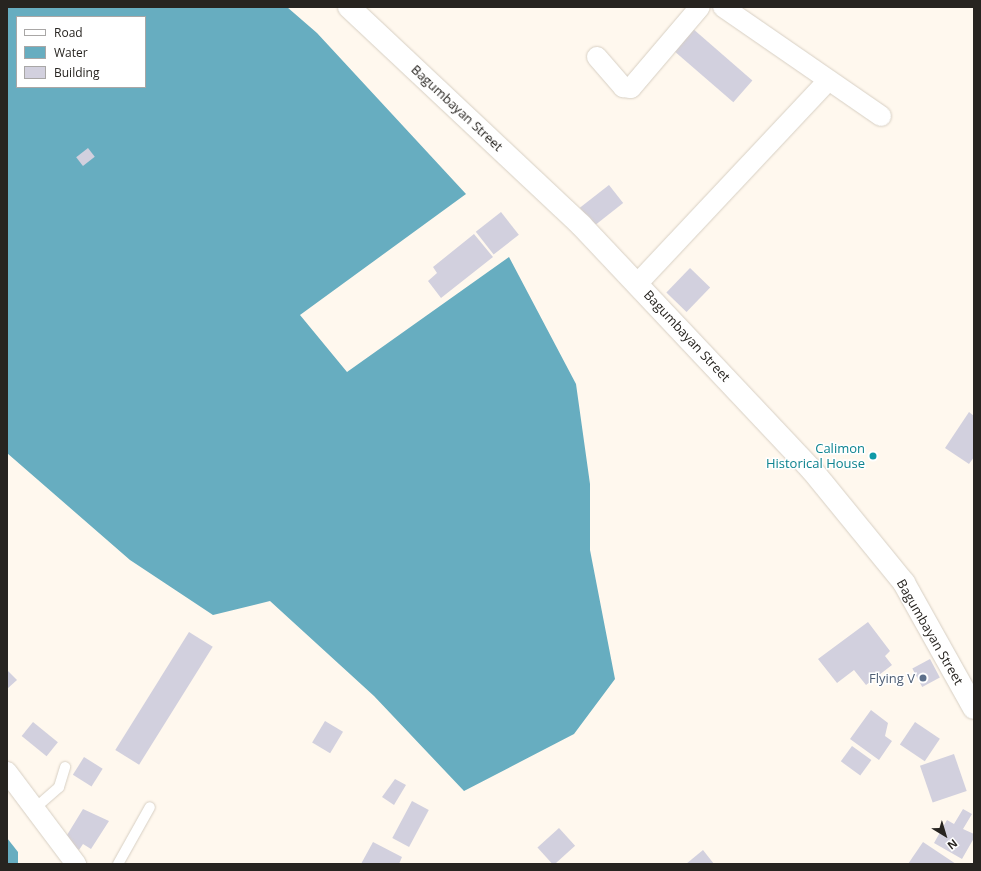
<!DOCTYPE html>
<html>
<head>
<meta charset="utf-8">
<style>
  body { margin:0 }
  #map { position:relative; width:981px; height:871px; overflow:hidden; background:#fff8ee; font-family:"Open Sans",sans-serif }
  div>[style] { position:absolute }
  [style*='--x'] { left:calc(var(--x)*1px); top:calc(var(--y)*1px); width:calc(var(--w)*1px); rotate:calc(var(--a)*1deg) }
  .water>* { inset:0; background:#67adc0 }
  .building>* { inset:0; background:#d2d0de; transform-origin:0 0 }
  .roads { filter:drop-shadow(0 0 1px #d7cfc3) drop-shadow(0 0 1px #d7cfc3) }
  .service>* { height:10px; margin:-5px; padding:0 5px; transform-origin:5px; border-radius:5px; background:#fff }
  .minor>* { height:20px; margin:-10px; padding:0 10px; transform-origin:10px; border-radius:10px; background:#fff }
  .secondary>* { height:22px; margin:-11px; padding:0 11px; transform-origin:11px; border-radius:11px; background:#fff }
  .dots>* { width:11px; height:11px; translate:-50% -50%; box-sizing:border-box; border:2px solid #fff; border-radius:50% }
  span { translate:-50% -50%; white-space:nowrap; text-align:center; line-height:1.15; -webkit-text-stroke:3px #fff; paint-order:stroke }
  .street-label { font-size:13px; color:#272420 }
  .culture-label { font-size:13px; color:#0d838f }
  .right { translate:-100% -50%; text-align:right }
  .service-label { font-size:13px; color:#4e5e75 }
  .frame { position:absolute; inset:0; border:8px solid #272420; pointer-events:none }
  .legend { position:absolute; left:16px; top:16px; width:130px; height:72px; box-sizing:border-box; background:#fff; border:1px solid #a9a7a6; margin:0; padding:5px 7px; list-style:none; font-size:12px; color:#272420 }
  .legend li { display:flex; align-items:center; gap:8px; height:20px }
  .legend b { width:20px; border:1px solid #a9a7a6 }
  .north { position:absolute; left:925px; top:815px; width:40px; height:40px; -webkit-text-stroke:3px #fff; paint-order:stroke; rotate:142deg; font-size:11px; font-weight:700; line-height:16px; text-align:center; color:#272420 }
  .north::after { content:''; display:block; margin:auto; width:14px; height:18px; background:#272420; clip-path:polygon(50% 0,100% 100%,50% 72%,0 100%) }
</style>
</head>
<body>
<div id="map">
  <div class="water">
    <div style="clip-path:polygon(evenodd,7px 7px,287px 7px,317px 33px,466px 194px,300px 315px,347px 372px,509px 257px,576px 384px,590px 484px,590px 550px,615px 679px,574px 734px,464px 791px,374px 696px,270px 601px,213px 615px,130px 560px,7px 453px,7px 7px,17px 17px,145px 17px,145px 87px,17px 87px,17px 17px)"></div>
    <div style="clip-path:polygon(7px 838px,18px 852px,18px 864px,7px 864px)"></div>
  </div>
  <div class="building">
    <div style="left:692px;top:28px;width:80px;height:29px;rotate:41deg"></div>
    <div style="left:88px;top:148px;width:11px;height:15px;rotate:52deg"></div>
    <div style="left:609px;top:185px;width:23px;height:37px;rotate:52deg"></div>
    <div style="left:501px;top:212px;width:29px;height:32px;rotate:52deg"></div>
    <div style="clip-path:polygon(474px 234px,493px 257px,441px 298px,428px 281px,437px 273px,433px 267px)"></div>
    <div style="left:690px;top:268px;width:28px;height:34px;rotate:44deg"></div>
    <div style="clip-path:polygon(969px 412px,974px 416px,974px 457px,969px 464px,945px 448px)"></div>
    <div style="clip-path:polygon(868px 622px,890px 651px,885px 656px,892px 665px,866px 685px,854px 670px,837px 683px,818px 659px)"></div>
    <div style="left:189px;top:632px;width:28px;height:139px;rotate:32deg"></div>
    <div style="left:930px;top:659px;width:21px;height:20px;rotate:62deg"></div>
    <div style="clip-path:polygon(7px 670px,17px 680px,7px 689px)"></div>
    <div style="clip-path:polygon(871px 710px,888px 723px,885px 736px,892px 741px,879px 760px,850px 739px)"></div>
    <div style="left:325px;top:721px;width:21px;height:25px;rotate:31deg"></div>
    <div style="left:33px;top:722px;width:32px;height:18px;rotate:39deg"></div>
    <div style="left:915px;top:722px;width:30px;height:27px;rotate:34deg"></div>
    <div style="left:852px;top:746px;width:24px;height:19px;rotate:36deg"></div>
    <div style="left:954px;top:754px;width:39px;height:36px;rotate:71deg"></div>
    <div style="left:84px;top:757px;width:22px;height:21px;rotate:32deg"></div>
    <div style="clip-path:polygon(395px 779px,406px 785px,394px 805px,382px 797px)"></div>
    <div style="left:412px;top:801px;width:19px;height:42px;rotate:28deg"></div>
    <div style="clip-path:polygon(83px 809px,109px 821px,91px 849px,83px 844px,79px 850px,64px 840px)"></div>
    <div style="clip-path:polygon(963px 809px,972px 814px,963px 829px,974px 834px,974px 838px,962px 859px,934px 843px,947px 820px,954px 824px)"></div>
    <div style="left:559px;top:828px;width:24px;height:29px;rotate:48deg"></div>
    <div style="clip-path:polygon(373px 842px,402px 857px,399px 864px,361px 864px)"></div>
    <div style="clip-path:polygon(923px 842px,956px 864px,908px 864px)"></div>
    <div style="clip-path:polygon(703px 850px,714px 864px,686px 864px)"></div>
  </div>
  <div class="roads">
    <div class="service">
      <div style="--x:34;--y:809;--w:33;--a:-41"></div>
      <div style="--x:59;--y:787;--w:21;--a:-73"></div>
      <div style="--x:118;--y:864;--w:65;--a:-60.7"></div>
    </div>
    <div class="minor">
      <div style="--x:723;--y:7;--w:192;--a:34.6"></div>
      <div style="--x:597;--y:57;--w:40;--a:49"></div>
      <div style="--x:623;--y:87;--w:8;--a:7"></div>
      <div style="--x:631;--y:88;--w:106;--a:-49.6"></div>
      <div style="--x:637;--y:284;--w:277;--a:-46.8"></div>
      <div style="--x:7;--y:772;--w:115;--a:53.1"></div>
    </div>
    <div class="secondary">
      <div style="--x:349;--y:7;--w:318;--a:43.2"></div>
      <div style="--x:581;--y:225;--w:337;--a:46.7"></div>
      <div style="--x:812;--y:470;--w:146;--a:50.8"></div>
      <div style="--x:904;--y:583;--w:143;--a:60.8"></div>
    </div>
  </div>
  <div class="dots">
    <div style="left:873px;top:456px;background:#0f9aa8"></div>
    <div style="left:923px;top:678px;background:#5c6f8a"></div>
  </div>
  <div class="street-label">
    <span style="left:457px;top:108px;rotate:43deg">Bagumbayan Street</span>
    <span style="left:687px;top:336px;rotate:47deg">Bagumbayan Street</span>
    <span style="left:930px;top:632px;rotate:60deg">Bagumbayan Street</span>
  </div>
  <div class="culture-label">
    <span class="right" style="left:865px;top:456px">Calimon<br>Historical House</span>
  </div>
  <div class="service-label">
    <span class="right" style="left:915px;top:678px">Flying V</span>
  </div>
  <div class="frame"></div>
  <ul class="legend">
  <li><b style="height:5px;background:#fff"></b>Road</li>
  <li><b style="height:11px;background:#67adc0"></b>Water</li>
  <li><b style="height:11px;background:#d2d0de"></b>Building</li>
  </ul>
  <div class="north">N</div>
</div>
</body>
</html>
